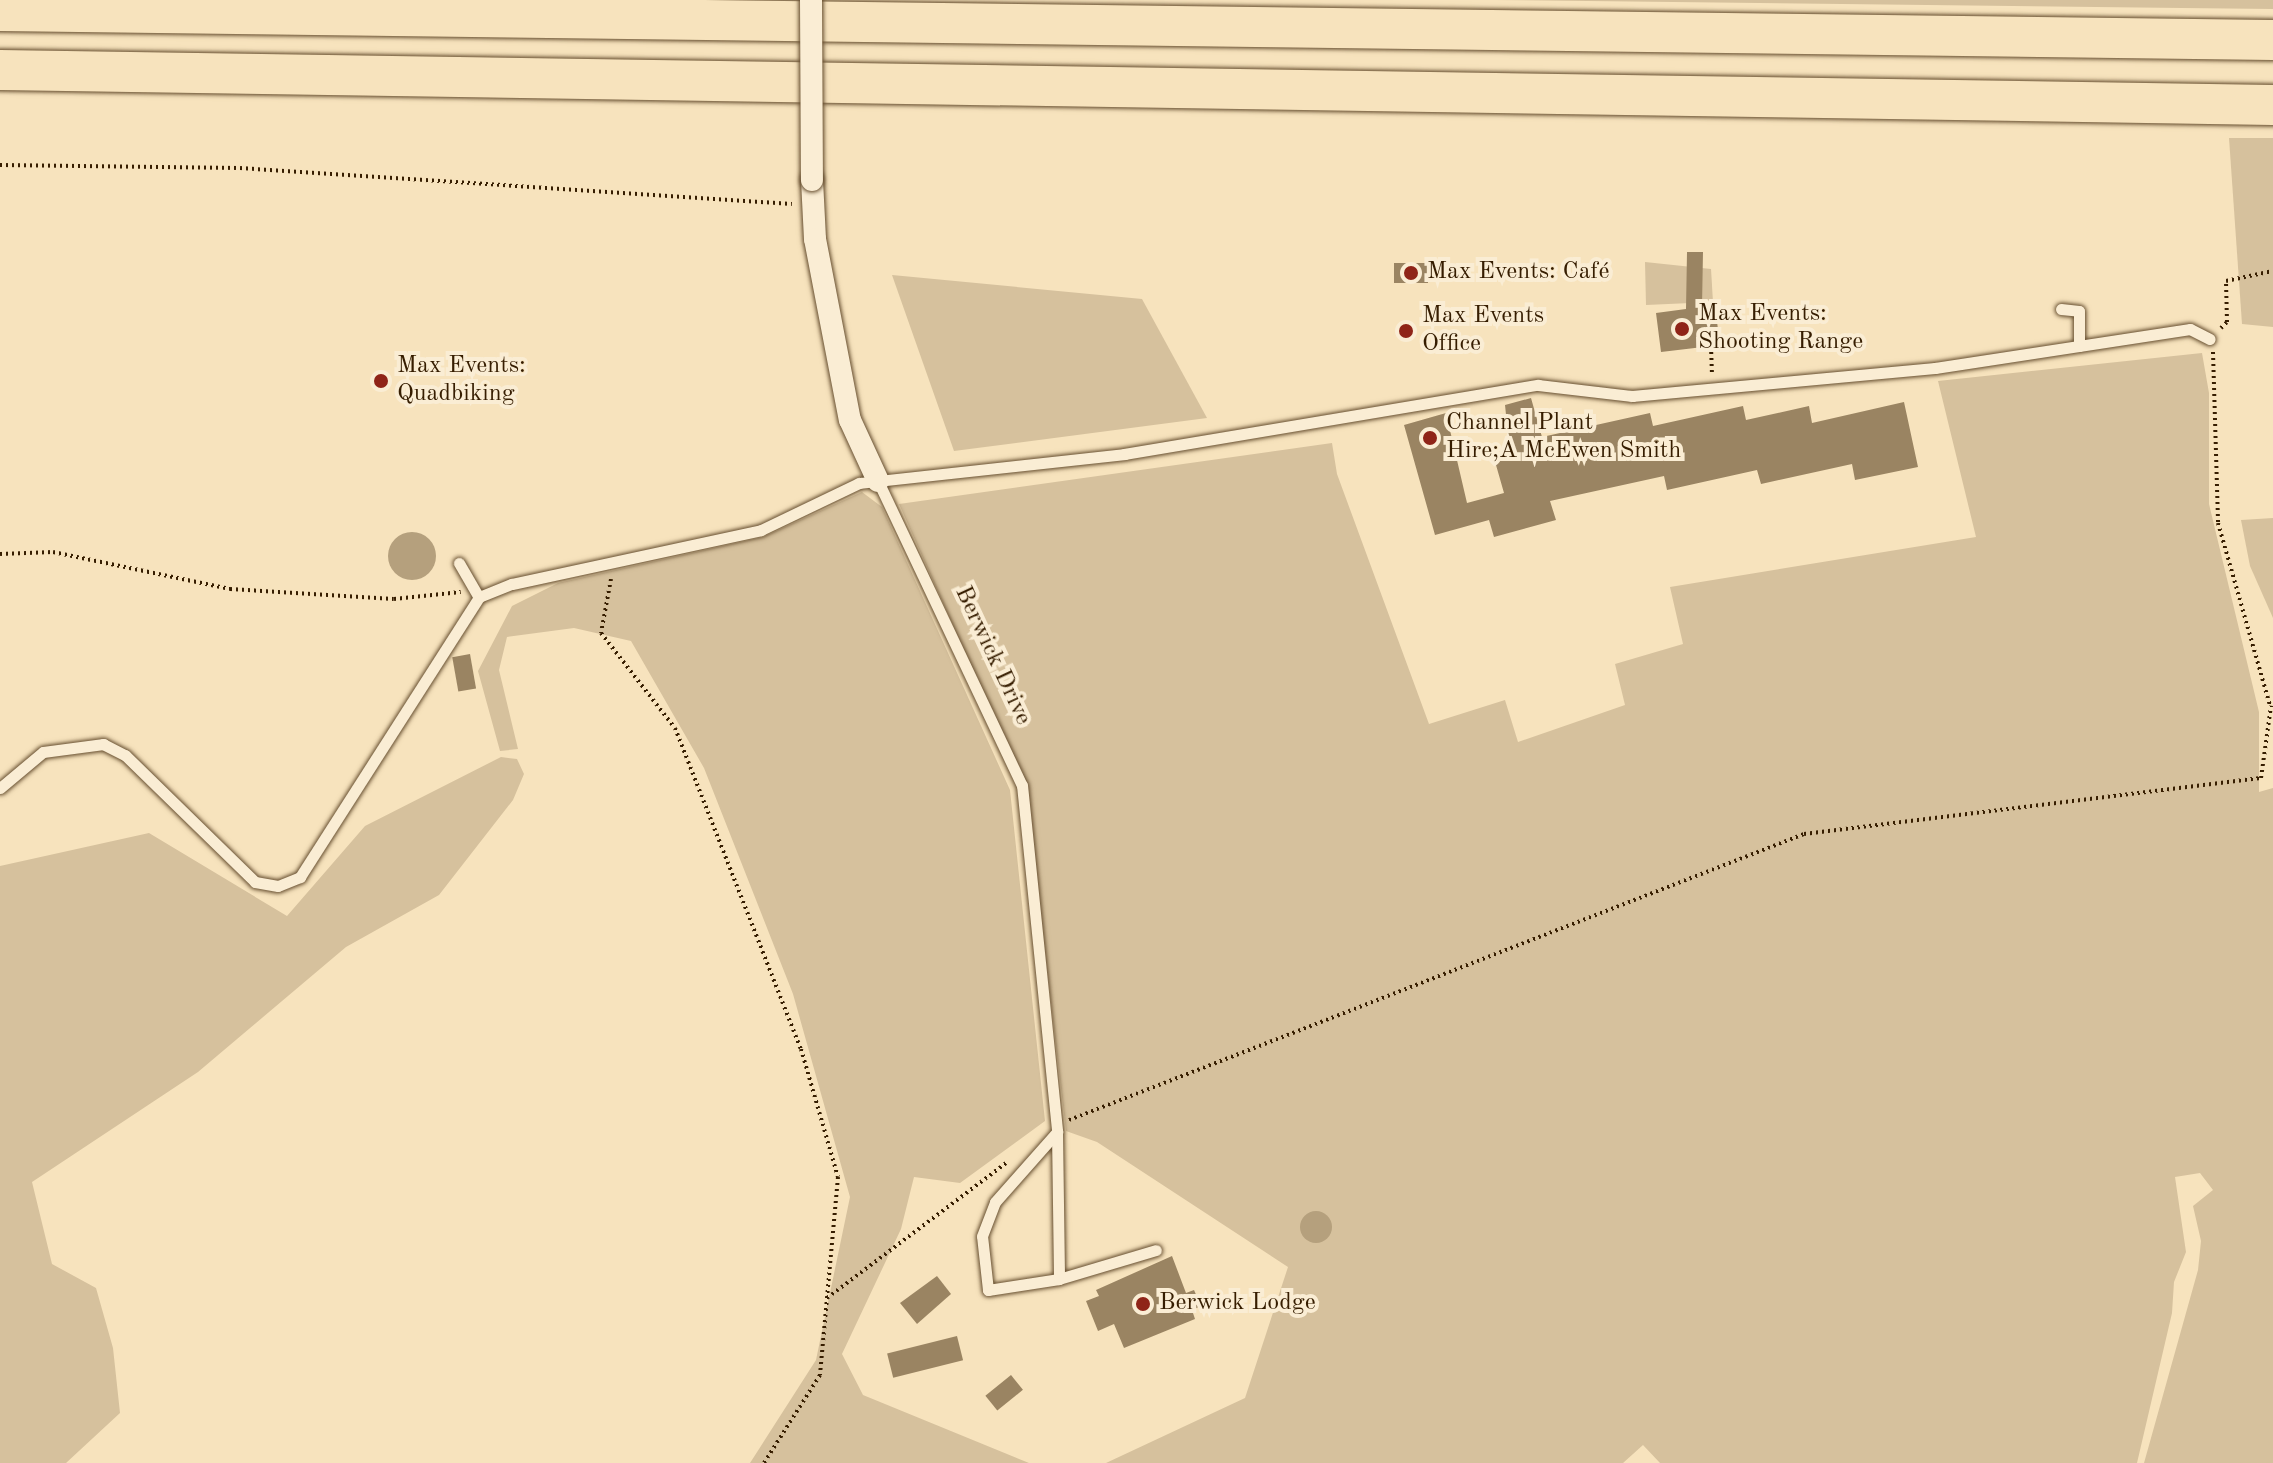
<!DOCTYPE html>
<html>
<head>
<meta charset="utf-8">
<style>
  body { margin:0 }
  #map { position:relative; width:2273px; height:1463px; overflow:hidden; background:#f7e3bd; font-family:"Old Standard TT",serif }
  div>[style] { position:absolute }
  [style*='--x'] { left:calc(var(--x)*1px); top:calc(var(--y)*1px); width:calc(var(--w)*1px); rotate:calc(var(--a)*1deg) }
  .green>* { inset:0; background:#d6c19d }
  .water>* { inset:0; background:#b5a07d }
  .round { border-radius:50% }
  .building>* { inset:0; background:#9a8462; transform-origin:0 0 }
  .path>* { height:4px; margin-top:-2px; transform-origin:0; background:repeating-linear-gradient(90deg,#361d00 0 2px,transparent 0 6px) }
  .roads { filter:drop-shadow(0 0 2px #664e2f) drop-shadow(0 0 2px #664e2f) }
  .service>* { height:11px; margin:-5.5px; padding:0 5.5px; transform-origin:5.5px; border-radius:5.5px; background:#faedd4 }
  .minor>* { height:22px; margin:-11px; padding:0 11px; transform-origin:11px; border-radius:11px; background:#faedd4 }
  .motorway>* { height:40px; margin:-20px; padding:0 20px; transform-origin:20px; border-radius:20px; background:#f7e3bd }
  .bridges { filter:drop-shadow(0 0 2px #664e2f) drop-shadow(0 0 2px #664e2f) }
  .minor-bridge>* { height:22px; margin:-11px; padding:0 11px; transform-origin:11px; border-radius:11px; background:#faedd4 }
  .dots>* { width:22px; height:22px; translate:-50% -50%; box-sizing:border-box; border:4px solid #faedd4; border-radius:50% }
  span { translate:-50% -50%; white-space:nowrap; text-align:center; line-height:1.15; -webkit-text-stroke:8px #faedd4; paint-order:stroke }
  .poi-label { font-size:24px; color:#361d00 }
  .left { translate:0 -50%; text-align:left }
  .street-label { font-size:24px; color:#361d00 }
</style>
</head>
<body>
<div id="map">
  <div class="green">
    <div style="clip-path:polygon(1495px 0,2273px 0,2273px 9px,2182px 8px)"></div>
    <div style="clip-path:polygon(2229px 138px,2273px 138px,2273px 327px,2242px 324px)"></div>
    <div style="clip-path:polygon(1645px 262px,1711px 269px,1713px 302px,1646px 305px)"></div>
    <div style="clip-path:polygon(892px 275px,1142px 299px,1207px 418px,954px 451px)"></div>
    <div style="clip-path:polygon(2202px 353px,2209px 393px,2209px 504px,2259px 712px,2259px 792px,2273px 788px,2273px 1463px,2144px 1463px,2198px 1270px,2201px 1241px,2193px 1206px,2213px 1190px,2200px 1173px,2175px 1177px,2186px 1252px,2174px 1282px,2172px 1313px,2137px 1463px,1660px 1463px,1643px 1445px,1623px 1463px,1106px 1463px,1245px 1398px,1288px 1267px,1097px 1142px,1066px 1131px,1026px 789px,899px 504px,1332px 443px,1337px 474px,1429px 724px,1505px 700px,1518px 742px,1625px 705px,1615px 664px,1683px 644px,1670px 587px,1976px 537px,1938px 381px)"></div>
    <div style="clip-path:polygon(862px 492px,882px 507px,1010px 790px,1045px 1121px,960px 1183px,914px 1177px,901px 1229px,842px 1354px,863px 1395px,1029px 1463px,750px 1463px,816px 1360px,850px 1197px,793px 994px,704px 768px,631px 641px,574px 628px,507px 637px,499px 670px,518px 749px,500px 751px,478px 671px,512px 606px,558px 583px,763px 537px)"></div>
    <div style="clip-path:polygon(2273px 518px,2273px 618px,2250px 566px,2241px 520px)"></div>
    <div style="clip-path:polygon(501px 757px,517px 759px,524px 774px,513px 800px,439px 895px,346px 947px,198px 1072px,32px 1182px,52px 1264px,96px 1288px,113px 1348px,120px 1413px,66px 1463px,0 1463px,0 866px,149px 833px,287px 916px,365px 826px)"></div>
  </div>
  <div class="water">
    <div class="round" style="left:388px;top:532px;width:48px;height:48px"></div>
    <div class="round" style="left:1300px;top:1211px;width:32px;height:32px"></div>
  </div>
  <div class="building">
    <div style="clip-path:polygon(1687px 252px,1703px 252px,1702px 307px,1715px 306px,1720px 345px,1661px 352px,1656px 313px,1686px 309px)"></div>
    <div style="left:1394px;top:263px;width:34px;height:20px"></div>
    <div style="clip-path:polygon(1531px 398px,1542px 437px,1650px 413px,1653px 426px,1743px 406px,1746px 420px,1809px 406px,1812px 423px,1904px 402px,1918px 467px,1855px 480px,1852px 464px,1761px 484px,1757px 470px,1667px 490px,1664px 476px,1550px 501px,1556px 520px,1494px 537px,1489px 520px,1435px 535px,1404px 425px,1446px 413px,1467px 503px,1504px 493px,1494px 458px,1510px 453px,1505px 405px)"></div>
    <div style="left:470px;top:654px;width:35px;height:18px;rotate:80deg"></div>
    <div style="clip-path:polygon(1172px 1256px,1186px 1293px,1194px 1290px,1201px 1306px,1192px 1310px,1195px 1319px,1124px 1348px,1114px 1324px,1098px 1331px,1086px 1301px,1099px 1296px,1096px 1290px)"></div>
    <div style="clip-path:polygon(937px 1276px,951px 1294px,917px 1324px,900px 1303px)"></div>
    <div style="left:957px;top:1336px;width:25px;height:72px;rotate:76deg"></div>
    <div style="left:1011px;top:1375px;width:19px;height:33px;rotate:51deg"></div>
  </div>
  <div class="path">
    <div style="--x:0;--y:165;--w:240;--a:0.7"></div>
    <div style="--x:240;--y:168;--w:553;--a:3.73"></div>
    <div style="--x:2221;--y:328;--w:8;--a:-45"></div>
    <div style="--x:2227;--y:322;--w:41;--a:-91.4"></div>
    <div style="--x:2226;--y:281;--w:48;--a:-12"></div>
    <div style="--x:1711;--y:346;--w:29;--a:88"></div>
    <div style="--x:2213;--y:352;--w:171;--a:88.3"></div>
    <div style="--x:2218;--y:523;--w:190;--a:74.1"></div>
    <div style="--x:0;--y:554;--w:53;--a:-2.2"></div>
    <div style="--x:53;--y:552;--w:181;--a:11.8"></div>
    <div style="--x:230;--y:589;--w:164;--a:3.5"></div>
    <div style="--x:394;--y:599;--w:67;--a:-6"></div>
    <div style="--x:611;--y:579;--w:55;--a:100.5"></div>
    <div style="--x:601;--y:633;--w:120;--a:52.1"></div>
    <div style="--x:675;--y:728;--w:345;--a:68.6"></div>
    <div style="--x:801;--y:1049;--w:133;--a:73.9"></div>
    <div style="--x:838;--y:1177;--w:199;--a:95.2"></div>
    <div style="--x:820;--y:1375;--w:104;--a:122.5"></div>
    <div style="--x:1069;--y:1120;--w:789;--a:-21.26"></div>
    <div style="--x:1804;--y:834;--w:460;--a:-7"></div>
    <div style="--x:2261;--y:778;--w:73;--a:-82.1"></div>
    <div style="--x:827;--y:1298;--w:224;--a:-37"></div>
  </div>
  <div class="roads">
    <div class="service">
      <div style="--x:2061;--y:309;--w:18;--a:6"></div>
      <div style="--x:2079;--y:311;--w:35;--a:90"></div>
      <div style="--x:878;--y:481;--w:336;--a:64.7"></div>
      <div style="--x:1022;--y:785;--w:349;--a:84.2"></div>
      <div style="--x:1057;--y:1132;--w:147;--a:89.2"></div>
      <div style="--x:1059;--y:1279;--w:72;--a:171.2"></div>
      <div style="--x:988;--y:1290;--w:54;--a:-96.3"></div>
      <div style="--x:982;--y:1236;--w:36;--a:-69"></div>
      <div style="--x:995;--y:1202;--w:94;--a:-48.5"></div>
      <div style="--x:459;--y:563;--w:39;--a:60"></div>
      <div style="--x:0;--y:788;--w:56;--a:-39.9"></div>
      <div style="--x:43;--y:752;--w:61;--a:-7.6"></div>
      <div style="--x:103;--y:744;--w:25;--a:27"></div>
      <div style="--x:125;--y:755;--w:182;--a:44.3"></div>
      <div style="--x:255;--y:882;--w:23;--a:10"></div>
      <div style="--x:278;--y:886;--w:24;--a:-22"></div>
      <div style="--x:300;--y:877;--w:332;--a:-57.4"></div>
      <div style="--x:479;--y:597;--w:35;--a:-22"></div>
      <div style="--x:512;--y:584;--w:255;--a:-12.2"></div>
      <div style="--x:761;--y:530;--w:109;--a:-25.6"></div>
      <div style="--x:859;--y:483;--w:267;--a:-6.2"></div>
      <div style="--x:1124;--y:454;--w:420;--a:-9.5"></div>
      <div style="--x:1538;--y:385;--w:95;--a:6.7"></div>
      <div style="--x:1632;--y:396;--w:304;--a:-5.3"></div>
      <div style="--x:1935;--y:368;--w:258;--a:-8.7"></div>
      <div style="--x:2190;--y:329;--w:22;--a:27"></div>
      <div style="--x:1059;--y:1279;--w:101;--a:-16.6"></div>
    </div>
    <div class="minor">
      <div style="--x:812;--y:180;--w:59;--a:87.1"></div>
      <div style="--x:815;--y:239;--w:184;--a:79.1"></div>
      <div style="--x:850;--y:420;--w:67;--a:65.3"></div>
    </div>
    <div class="motorway">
      <div style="--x:0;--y:11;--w:2273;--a:0.73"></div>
      <div style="--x:0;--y:70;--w:2273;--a:0.88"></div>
    </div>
  </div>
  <div class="bridges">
    <div class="minor-bridge">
      <div style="--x:811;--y:0;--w:180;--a:89.7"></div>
    </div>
  </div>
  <div class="dots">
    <div style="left:1411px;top:273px;background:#8f2418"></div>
    <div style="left:1682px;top:329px;background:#8f2418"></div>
    <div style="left:1406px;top:331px;background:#8f2418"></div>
    <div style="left:381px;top:381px;background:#8f2418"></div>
    <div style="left:1430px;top:438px;background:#8f2418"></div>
    <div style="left:1143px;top:1304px;background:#8f2418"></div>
  </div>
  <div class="poi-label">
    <span class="left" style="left:1427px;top:273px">Max Events: Café</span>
    <span class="left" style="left:1698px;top:329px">Max Events:<br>Shooting Range</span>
    <span class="left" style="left:1422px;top:331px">Max Events<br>Office</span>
    <span class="left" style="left:397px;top:381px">Max Events:<br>Quadbiking</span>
    <span class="left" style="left:1446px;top:438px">Channel Plant<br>Hire;A McEwen Smith</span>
    <span class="left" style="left:1159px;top:1304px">Berwick Lodge</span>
  </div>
  <div class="street-label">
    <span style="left:992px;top:656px;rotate:65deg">Berwick Drive</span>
  </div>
</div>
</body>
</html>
